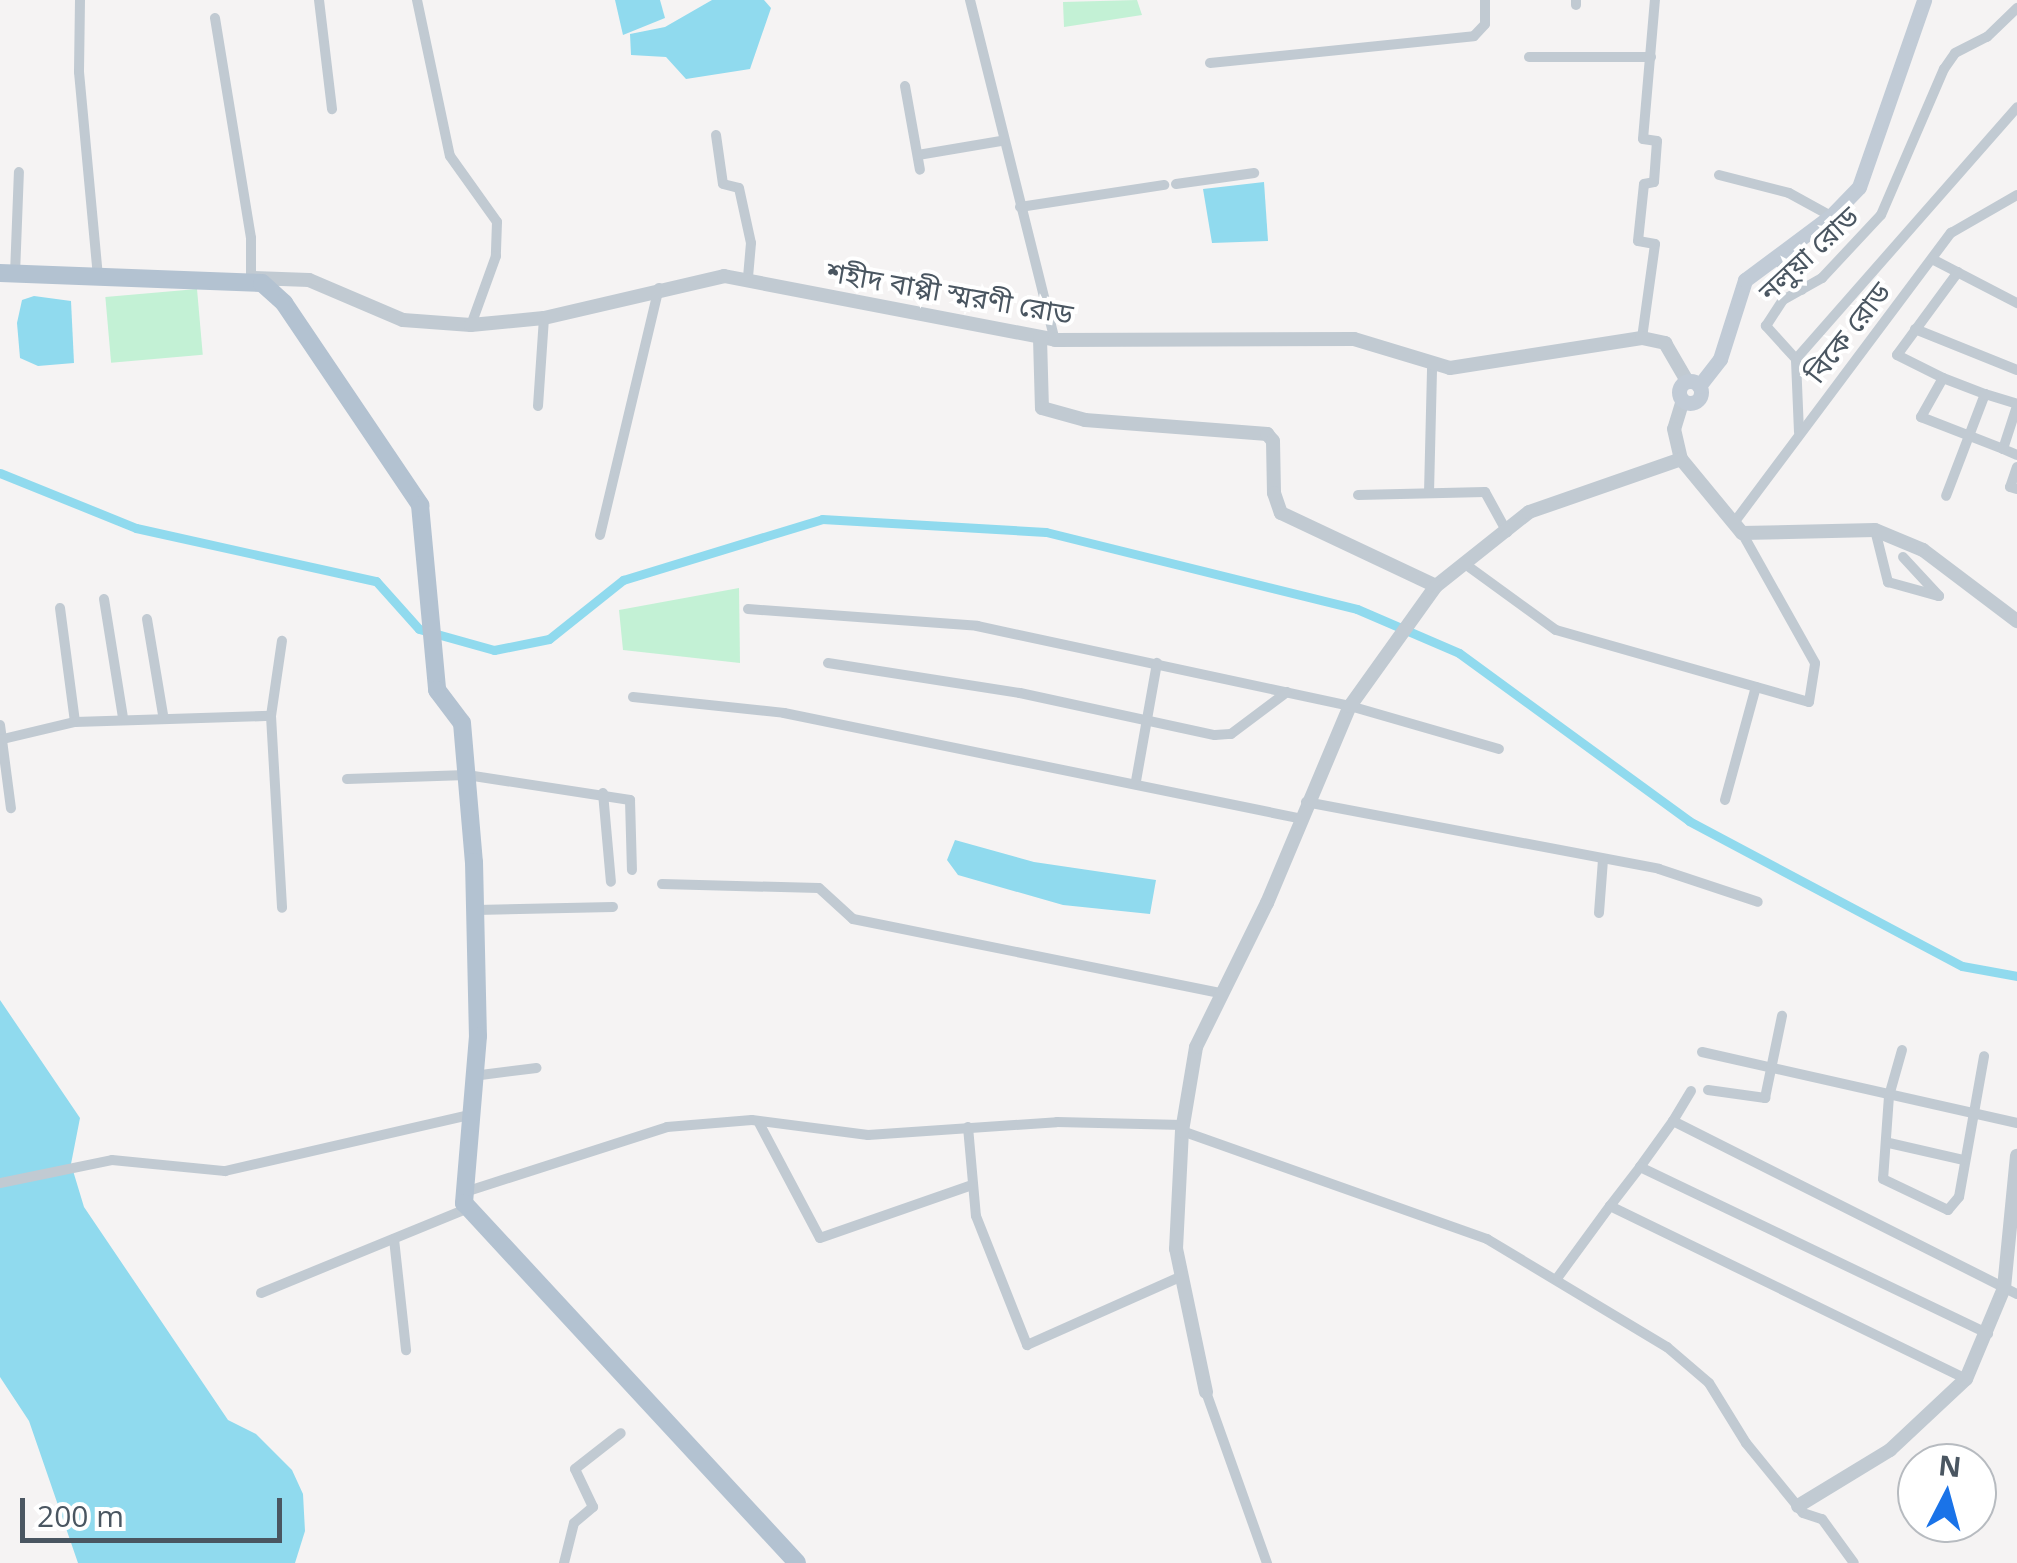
<!DOCTYPE html>
<html>
<head>
<meta charset="utf-8">
<style>
  body { margin:0 }
  #map { position:relative; width:2017px; height:1563px; overflow:hidden; background:#f5f3f3; font-family:"Open Sans","Noto Sans Bengali",sans-serif }
  div>[style] { position:absolute }
  [style*='--x'] { left:calc(var(--x)*1px); top:calc(var(--y)*1px); width:calc(var(--w)*1px); rotate:calc(var(--a)*1deg) }
  .green>* { inset:0; background:#c3f1d5; transform-origin:0 0 }
  .water>* { inset:0; background:#90daee }
  .canal>* { height:9px; margin:-4.5px; padding:0 4.5px; transform-origin:4.5px; border-radius:4.5px; background:#90daee }
  .minor>* { height:10px; margin:-5px; padding:0 5px; transform-origin:5px; border-radius:5px; background:#c1cad2 }
  .tertiary>* { height:14px; margin:-7px; padding:0 7px; transform-origin:7px; border-radius:7px; background:#c1cad2 }
  .secondary>* { height:15px; margin:-7.5px; padding:0 7.5px; transform-origin:7.5px; border-radius:7.5px; background:#c1cbd6 }
  .secondary>.ring { margin:-7.5px; padding:0; box-sizing:content-box; background:none; border:15px solid #c1cbd6; border-radius:50% }
  .primary>* { height:18px; margin:-9px; padding:0 9px; transform-origin:9px; border-radius:9px; background:#b3c2d1 }
  span { translate:-50% -50%; white-space:nowrap; text-align:center; line-height:1.15; -webkit-text-stroke:8px #fff; paint-order:stroke }
  .street-label { font-size:28px; color:#4a5661 }
  .north { position:absolute; left:1897px; top:1443px; width:100px; height:100px; box-sizing:border-box; background:#fff; border:2px solid #b7bbc0; border-radius:50%; rotate:6deg; font-size:28px; font-weight:700; line-height:40px; text-align:center; color:#4a5661 }
  .north::after { content:''; display:block; margin:auto; width:35px; height:45px; background:#1a73e8; clip-path:polygon(50% 0,100% 100%,50% 72%,0 100%) }
  .scale { position:absolute; left:20px; top:1498px; width:262px; height:45px; box-sizing:border-box; border:5px solid #4a5661; border-top:0; padding-left:12px; font-size:30px; line-height:35px; white-space:nowrap; color:#4a5661; -webkit-text-stroke:8px #fff; paint-order:stroke }
</style>
</head>
<body>
<div id="map">
  <div class="green">
    <div style="clip-path:polygon(1137px 0,1142px 15px,1064px 27px,1063px 2px)"></div>
    <div style="left:197px;top:289px;width:66px;height:92px;rotate:85deg"></div>
    <div style="clip-path:polygon(739px 588px,740px 663px,623px 650px,619px 610px)"></div>
  </div>
  <div class="water">
    <div style="clip-path:polygon(615px 0,660px 0,665px 18px,623px 35px)"></div>
    <div style="clip-path:polygon(712px 0,764px 0,771px 8px,750px 69px,686px 79px,666px 57px,631px 55px,630px 34px,665px 27px)"></div>
    <div style="clip-path:polygon(1264px 182px,1268px 241px,1212px 243px,1203px 189px)"></div>
    <div style="clip-path:polygon(34px 296px,71px 301px,74px 363px,38px 366px,20px 358px,17px 323px,22px 300px)"></div>
    <div style="clip-path:polygon(955px 840px,1034px 862px,1156px 880px,1150px 914px,1063px 905px,958px 875px,947px 860px)"></div>
    <div style="clip-path:polygon(0 1000px,80px 1118px,71px 1164px,84px 1207px,228px 1420px,256px 1434px,292px 1470px,303px 1494px,305px 1531px,295px 1563px,78px 1563px,29px 1421px,0 1377px)"></div>
  </div>
  <div class="canal">
    <div style="--x:0;--y:473;--w:147;--a:22"></div>
    <div style="--x:136;--y:528;--w:246;--a:12.5"></div>
    <div style="--x:376;--y:581;--w:64;--a:48.1"></div>
    <div style="--x:419;--y:629;--w:78;--a:15.6"></div>
    <div style="--x:494;--y:650;--w:56;--a:-11.3"></div>
    <div style="--x:549;--y:639;--w:95;--a:-38.6"></div>
    <div style="--x:623;--y:580;--w:208;--a:-17"></div>
    <div style="--x:822;--y:519;--w:224;--a:3.3"></div>
    <div style="--x:1046;--y:532;--w:320;--a:13.9"></div>
    <div style="--x:1357;--y:609;--w:111;--a:23.3"></div>
    <div style="--x:1459;--y:653;--w:285;--a:36.1"></div>
    <div style="--x:1689;--y:821;--w:309;--a:28"></div>
    <div style="--x:1962;--y:966;--w:56;--a:10.3"></div>
  </div>
  <div class="minor">
    <div style="--x:80;--y:0;--w:72;--a:90.8"></div>
    <div style="--x:79;--y:72;--w:204;--a:84.7"></div>
    <div style="--x:319;--y:0;--w:110;--a:83.2"></div>
    <div style="--x:417;--y:0;--w:159;--a:78.1"></div>
    <div style="--x:450;--y:156;--w:81;--a:54.5"></div>
    <div style="--x:497;--y:222;--w:34;--a:92"></div>
    <div style="--x:496;--y:256;--w:73;--a:109.9"></div>
    <div style="--x:970;--y:0;--w:350;--a:76"></div>
    <div style="--x:1576;--y:5;--w:5;--a:-90"></div>
    <div style="--x:215;--y:18;--w:223;--a:80.7"></div>
    <div style="--x:251;--y:238;--w:40;--a:90"></div>
    <div style="--x:1529;--y:57;--w:122;--a:0"></div>
    <div style="--x:1210;--y:63;--w:265;--a:-5.8"></div>
    <div style="--x:1474;--y:36;--w:16;--a:-47"></div>
    <div style="--x:1485;--y:24;--w:24;--a:-90"></div>
    <div style="--x:905;--y:86;--w:85;--a:79.9"></div>
    <div style="--x:716;--y:135;--w:49;--a:81.9"></div>
    <div style="--x:723;--y:184;--w:16;--a:14"></div>
    <div style="--x:739;--y:188;--w:56;--a:77.7"></div>
    <div style="--x:751;--y:243;--w:37;--a:95"></div>
    <div style="--x:918;--y:155;--w:84;--a:-9.6"></div>
    <div style="--x:1719;--y:175;--w:72;--a:14.4"></div>
    <div style="--x:1789;--y:193;--w:48;--a:28.7"></div>
    <div style="--x:1176;--y:184;--w:79;--a:-8"></div>
    <div style="--x:1020;--y:207;--w:146;--a:-8.7"></div>
    <div style="--x:1776;--y:258;--w:41;--a:50.9"></div>
    <div style="--x:1932;--y:259;--w:96;--a:27.4"></div>
    <div style="--x:1958;--y:272;--w:103;--a:126.3"></div>
    <div style="--x:1897;--y:355;--w:51;--a:26.6"></div>
    <div style="--x:1943;--y:378;--w:45;--a:119.4"></div>
    <div style="--x:1921;--y:417;--w:88;--a:21.3"></div>
    <div style="--x:2003;--y:449;--w:45;--a:-72"></div>
    <div style="--x:15;--y:274;--w:102;--a:-87.8"></div>
    <div style="--x:1915;--y:329;--w:110;--a:21.9"></div>
    <div style="--x:1642;--y:338;--w:95;--a:-82.1"></div>
    <div style="--x:1655;--y:244;--w:17;--a:-170"></div>
    <div style="--x:1638;--y:241;--w:57;--a:-84"></div>
    <div style="--x:1644;--y:184;--w:10;--a:-11"></div>
    <div style="--x:1654;--y:182;--w:41;--a:-85.8"></div>
    <div style="--x:1657;--y:141;--w:14;--a:-172"></div>
    <div style="--x:1643;--y:139;--w:140;--a:-85.1"></div>
    <div style="--x:1796;--y:359;--w:335;--a:-48.7"></div>
    <div style="--x:1943;--y:378;--w:45;--a:20.9"></div>
    <div style="--x:1985;--y:394;--w:109;--a:110.9"></div>
    <div style="--x:1985;--y:394;--w:34;--a:17"></div>
    <div style="--x:538;--y:406;--w:88;--a:-86.1"></div>
    <div style="--x:1799;--y:432;--w:73;--a:-92.4"></div>
    <div style="--x:1796;--y:359;--w:45;--a:-132.3"></div>
    <div style="--x:1766;--y:326;--w:31;--a:-57"></div>
    <div style="--x:1783;--y:300;--w:45;--a:-29.4"></div>
    <div style="--x:1822;--y:278;--w:86;--a:-46.9"></div>
    <div style="--x:1881;--y:215;--w:159;--a:-66.7"></div>
    <div style="--x:1944;--y:69;--w:19;--a:-55"></div>
    <div style="--x:1955;--y:53;--w:36;--a:-27"></div>
    <div style="--x:1987;--y:37;--w:42;--a:-44"></div>
    <div style="--x:2003;--y:449;--w:15;--a:23"></div>
    <div style="--x:2017;--y:467;--w:21;--a:109"></div>
    <div style="--x:2010;--y:487;--w:7;--a:16"></div>
    <div style="--x:1429;--y:493;--w:127;--a:-88.6"></div>
    <div style="--x:1358;--y:495;--w:127;--a:-1.4"></div>
    <div style="--x:1485;--y:492;--w:46;--a:61.2"></div>
    <div style="--x:1736;--y:520;--w:359;--a:-53.2"></div>
    <div style="--x:1951;--y:233;--w:76;--a:-29.9"></div>
    <div style="--x:1875;--y:530;--w:54;--a:76"></div>
    <div style="--x:1888;--y:582;--w:53;--a:15.4"></div>
    <div style="--x:1939;--y:596;--w:53;--a:-132.7"></div>
    <div style="--x:600;--y:535;--w:254;--a:-76.6"></div>
    <div style="--x:1465;--y:564;--w:112;--a:36"></div>
    <div style="--x:1556;--y:630;--w:263;--a:15.9"></div>
    <div style="--x:1809;--y:702;--w:39;--a:-81"></div>
    <div style="--x:1815;--y:663;--w:149;--a:-119.3"></div>
    <div style="--x:104;--y:599;--w:120;--a:80.9"></div>
    <div style="--x:60;--y:608;--w:115;--a:82.5"></div>
    <div style="--x:75;--y:722;--w:196;--a:-1.8"></div>
    <div style="--x:271;--y:716;--w:76;--a:-81.7"></div>
    <div style="--x:748;--y:609;--w:230;--a:4.2"></div>
    <div style="--x:977;--y:626;--w:381;--a:12.1"></div>
    <div style="--x:1350;--y:706;--w:155;--a:16.1"></div>
    <div style="--x:147;--y:619;--w:97;--a:80.5"></div>
    <div style="--x:828;--y:663;--w:194;--a:8.9"></div>
    <div style="--x:1020;--y:693;--w:199;--a:12.2"></div>
    <div style="--x:1215;--y:735;--w:16;--a:-4"></div>
    <div style="--x:1231;--y:734;--w:70;--a:-36.9"></div>
    <div style="--x:633;--y:697;--w:152;--a:6"></div>
    <div style="--x:784;--y:713;--w:525;--a:11.55"></div>
    <div style="--x:271;--y:716;--w:192;--a:86.7"></div>
    <div style="--x:0;--y:725;--w:84;--a:82.5"></div>
    <div style="--x:3;--y:739;--w:74;--a:-13.3"></div>
    <div style="--x:347;--y:779;--w:120;--a:-1.9"></div>
    <div style="--x:467;--y:775;--w:165;--a:8.7"></div>
    <div style="--x:630;--y:800;--w:70;--a:88.4"></div>
    <div style="--x:1136;--y:781;--w:120;--a:-79.9"></div>
    <div style="--x:603;--y:793;--w:89;--a:84.9"></div>
    <div style="--x:1725;--y:800;--w:117;--a:-74.7"></div>
    <div style="--x:1306;--y:802;--w:359;--a:10.7"></div>
    <div style="--x:1659;--y:869;--w:104;--a:18.4"></div>
    <div style="--x:662;--y:884;--w:157;--a:1.5"></div>
    <div style="--x:819;--y:888;--w:46;--a:42.4"></div>
    <div style="--x:853;--y:919;--w:373;--a:11.4"></div>
    <div style="--x:476;--y:910;--w:137;--a:-1.3"></div>
    <div style="--x:1599;--y:913;--w:53;--a:-85.7"></div>
    <div style="--x:1902;--y:1050;--w:48;--a:105.8"></div>
    <div style="--x:1889;--y:1096;--w:83;--a:94.1"></div>
    <div style="--x:1883;--y:1179;--w:72;--a:25.5"></div>
    <div style="--x:1948;--y:1210;--w:17;--a:-50"></div>
    <div style="--x:1959;--y:1197;--w:143;--a:-79.9"></div>
    <div style="--x:1702;--y:1052;--w:323;--a:12.7"></div>
    <div style="--x:473;--y:1076;--w:64;--a:-7.2"></div>
    <div style="--x:1708;--y:1090;--w:58;--a:8"></div>
    <div style="--x:1765;--y:1098;--w:84;--a:-78.3"></div>
    <div style="--x:1691;--y:1091;--w:35;--a:121"></div>
    <div style="--x:1673;--y:1121;--w:385;--a:26.7"></div>
    <div style="--x:758;--y:1121;--w:132;--a:62.1"></div>
    <div style="--x:820;--y:1238;--w:158;--a:-19.2"></div>
    <div style="--x:968;--y:1127;--w:89;--a:84.9"></div>
    <div style="--x:976;--y:1216;--w:139;--a:68.4"></div>
    <div style="--x:1027;--y:1345;--w:167;--a:-24"></div>
    <div style="--x:1182;--y:1131;--w:324;--a:19.5"></div>
    <div style="--x:1487;--y:1239;--w:210;--a:31"></div>
    <div style="--x:1667;--y:1347;--w:55;--a:40.6"></div>
    <div style="--x:1709;--y:1383;--w:70;--a:58.3"></div>
    <div style="--x:1746;--y:1443;--w:90;--a:50.8"></div>
    <div style="--x:1803;--y:1513;--w:20;--a:18"></div>
    <div style="--x:1822;--y:1519;--w:54;--a:54"></div>
    <div style="--x:1889;--y:1143;--w:77;--a:12.8"></div>
    <div style="--x:1640;--y:1167;--w:57;--a:-54.3"></div>
    <div style="--x:0;--y:1183;--w:114;--a:-11.6"></div>
    <div style="--x:112;--y:1160;--w:114;--a:5.6"></div>
    <div style="--x:225;--y:1171;--w:250;--a:-12.9"></div>
    <div style="--x:462;--y:1193;--w:215;--a:-17.8"></div>
    <div style="--x:667;--y:1127;--w:85;--a:-4.7"></div>
    <div style="--x:752;--y:1120;--w:117;--a:7.4"></div>
    <div style="--x:868;--y:1135;--w:189;--a:-3.9"></div>
    <div style="--x:1057;--y:1122;--w:126;--a:1.4"></div>
    <div style="--x:1610;--y:1206;--w:49;--a:-52.4"></div>
    <div style="--x:1640;--y:1167;--w:386;--a:25.6"></div>
    <div style="--x:394;--y:1239;--w:112;--a:83.8"></div>
    <div style="--x:1558;--y:1277;--w:88;--a:-53.8"></div>
    <div style="--x:1610;--y:1206;--w:396;--a:25.9"></div>
    <div style="--x:261;--y:1293;--w:224;--a:-22.3"></div>
    <div style="--x:1206;--y:1392;--w:182;--a:70.4"></div>
    <div style="--x:564;--y:1563;--w:41;--a:-76"></div>
    <div style="--x:574;--y:1523;--w:25;--a:-40"></div>
    <div style="--x:593;--y:1507;--w:42;--a:-115.3"></div>
    <div style="--x:575;--y:1469;--w:58;--a:-38"></div>
  </div>
  <div class="tertiary">
    <div style="--x:254;--y:278;--w:55;--a:2.1"></div>
    <div style="--x:309;--y:280;--w:102;--a:23.1"></div>
    <div style="--x:403;--y:320;--w:68;--a:4.2"></div>
    <div style="--x:471;--y:325;--w:73;--a:-5.5"></div>
    <div style="--x:544;--y:318;--w:185;--a:-13.1"></div>
    <div style="--x:724;--y:276;--w:337;--a:10.9"></div>
    <div style="--x:1055;--y:340;--w:299;--a:-0.2"></div>
    <div style="--x:1354;--y:339;--w:100;--a:16.8"></div>
    <div style="--x:1450;--y:368;--w:194;--a:-8.9"></div>
    <div style="--x:1642;--y:338;--w:24;--a:12"></div>
    <div style="--x:1665;--y:343;--w:44;--a:59.9"></div>
    <div style="--x:1040;--y:338;--w:70;--a:88.4"></div>
    <div style="--x:1042;--y:408;--w:45;--a:15.6"></div>
    <div style="--x:1085;--y:420;--w:183;--a:4.4"></div>
    <div style="--x:1267;--y:434;--w:9;--a:49"></div>
    <div style="--x:1273;--y:441;--w:52;--a:88.9"></div>
    <div style="--x:1274;--y:493;--w:21;--a:71"></div>
    <div style="--x:1281;--y:513;--w:171;--a:25.2"></div>
    <div style="--x:1683;--y:400;--w:30;--a:107"></div>
    <div style="--x:1674;--y:429;--w:31;--a:77"></div>
    <div style="--x:1681;--y:459;--w:96;--a:50.5"></div>
    <div style="--x:1742;--y:533;--w:133;--a:-1.3"></div>
    <div style="--x:1875;--y:530;--w:52;--a:22.6"></div>
    <div style="--x:1923;--y:550;--w:118;--a:37.1"></div>
    <div style="--x:1206;--y:1392;--w:146;--a:-101.8"></div>
    <div style="--x:1176;--y:1249;--w:118;--a:-87.1"></div>
    <div style="--x:1182;--y:1131;--w:85;--a:-80.5"></div>
    <div style="--x:1196;--y:1047;--w:161;--a:-63.8"></div>
    <div style="--x:1267;--y:903;--w:214;--a:-67.2"></div>
    <div style="--x:1350;--y:706;--w:148;--a:-54.4"></div>
    <div style="--x:1436;--y:586;--w:119;--a:-38.5"></div>
    <div style="--x:1529;--y:512;--w:161;--a:-19.2"></div>
    <div style="--x:1798;--y:1506;--w:108;--a:-31.3"></div>
    <div style="--x:1890;--y:1450;--w:104;--a:-43.1"></div>
    <div style="--x:1966;--y:1379;--w:99;--a:-67.3"></div>
    <div style="--x:2004;--y:1288;--w:133;--a:-84.4"></div>
  </div>
  <div class="secondary">
    <div class="ring" style="left:1679px;top:381px;width:7px;height:7px"></div>
    <div style="--x:1699;--y:386;--w:34;--a:-52"></div>
    <div style="--x:1720;--y:359;--w:83;--a:-72.4"></div>
    <div style="--x:1745;--y:280;--w:107;--a:-36.7"></div>
    <div style="--x:1831;--y:216;--w:40;--a:-46"></div>
    <div style="--x:1859;--y:187;--w:198;--a:-70.8"></div>
  </div>
  <div class="primary">
    <div style="--x:0;--y:273;--w:262;--a:2.2"></div>
    <div style="--x:262;--y:283;--w:30;--a:42"></div>
    <div style="--x:284;--y:303;--w:244;--a:56"></div>
    <div style="--x:420;--y:505;--w:186;--a:84.7"></div>
    <div style="--x:437;--y:690;--w:41;--a:52.9"></div>
    <div style="--x:462;--y:723;--w:140;--a:85.1"></div>
    <div style="--x:474;--y:862;--w:174;--a:88.7"></div>
    <div style="--x:478;--y:1036;--w:168;--a:94.8"></div>
    <div style="--x:464;--y:1203;--w:490;--a:47.2"></div>
  </div>
  <div class="street-label">
    <span style="left:1808px;top:253px;rotate:-43deg">নলুয়া রোড</span>
    <span style="left:950px;top:292px;rotate:10deg">শহীদ বাপ্পী স্মরণী রোড</span>
    <span style="left:1847px;top:332px;rotate:-52deg">বিকে রোড</span>
  </div>
  <div class="north">N</div>
  <div class="scale">200 m</div>
</div>
</body>
</html>
